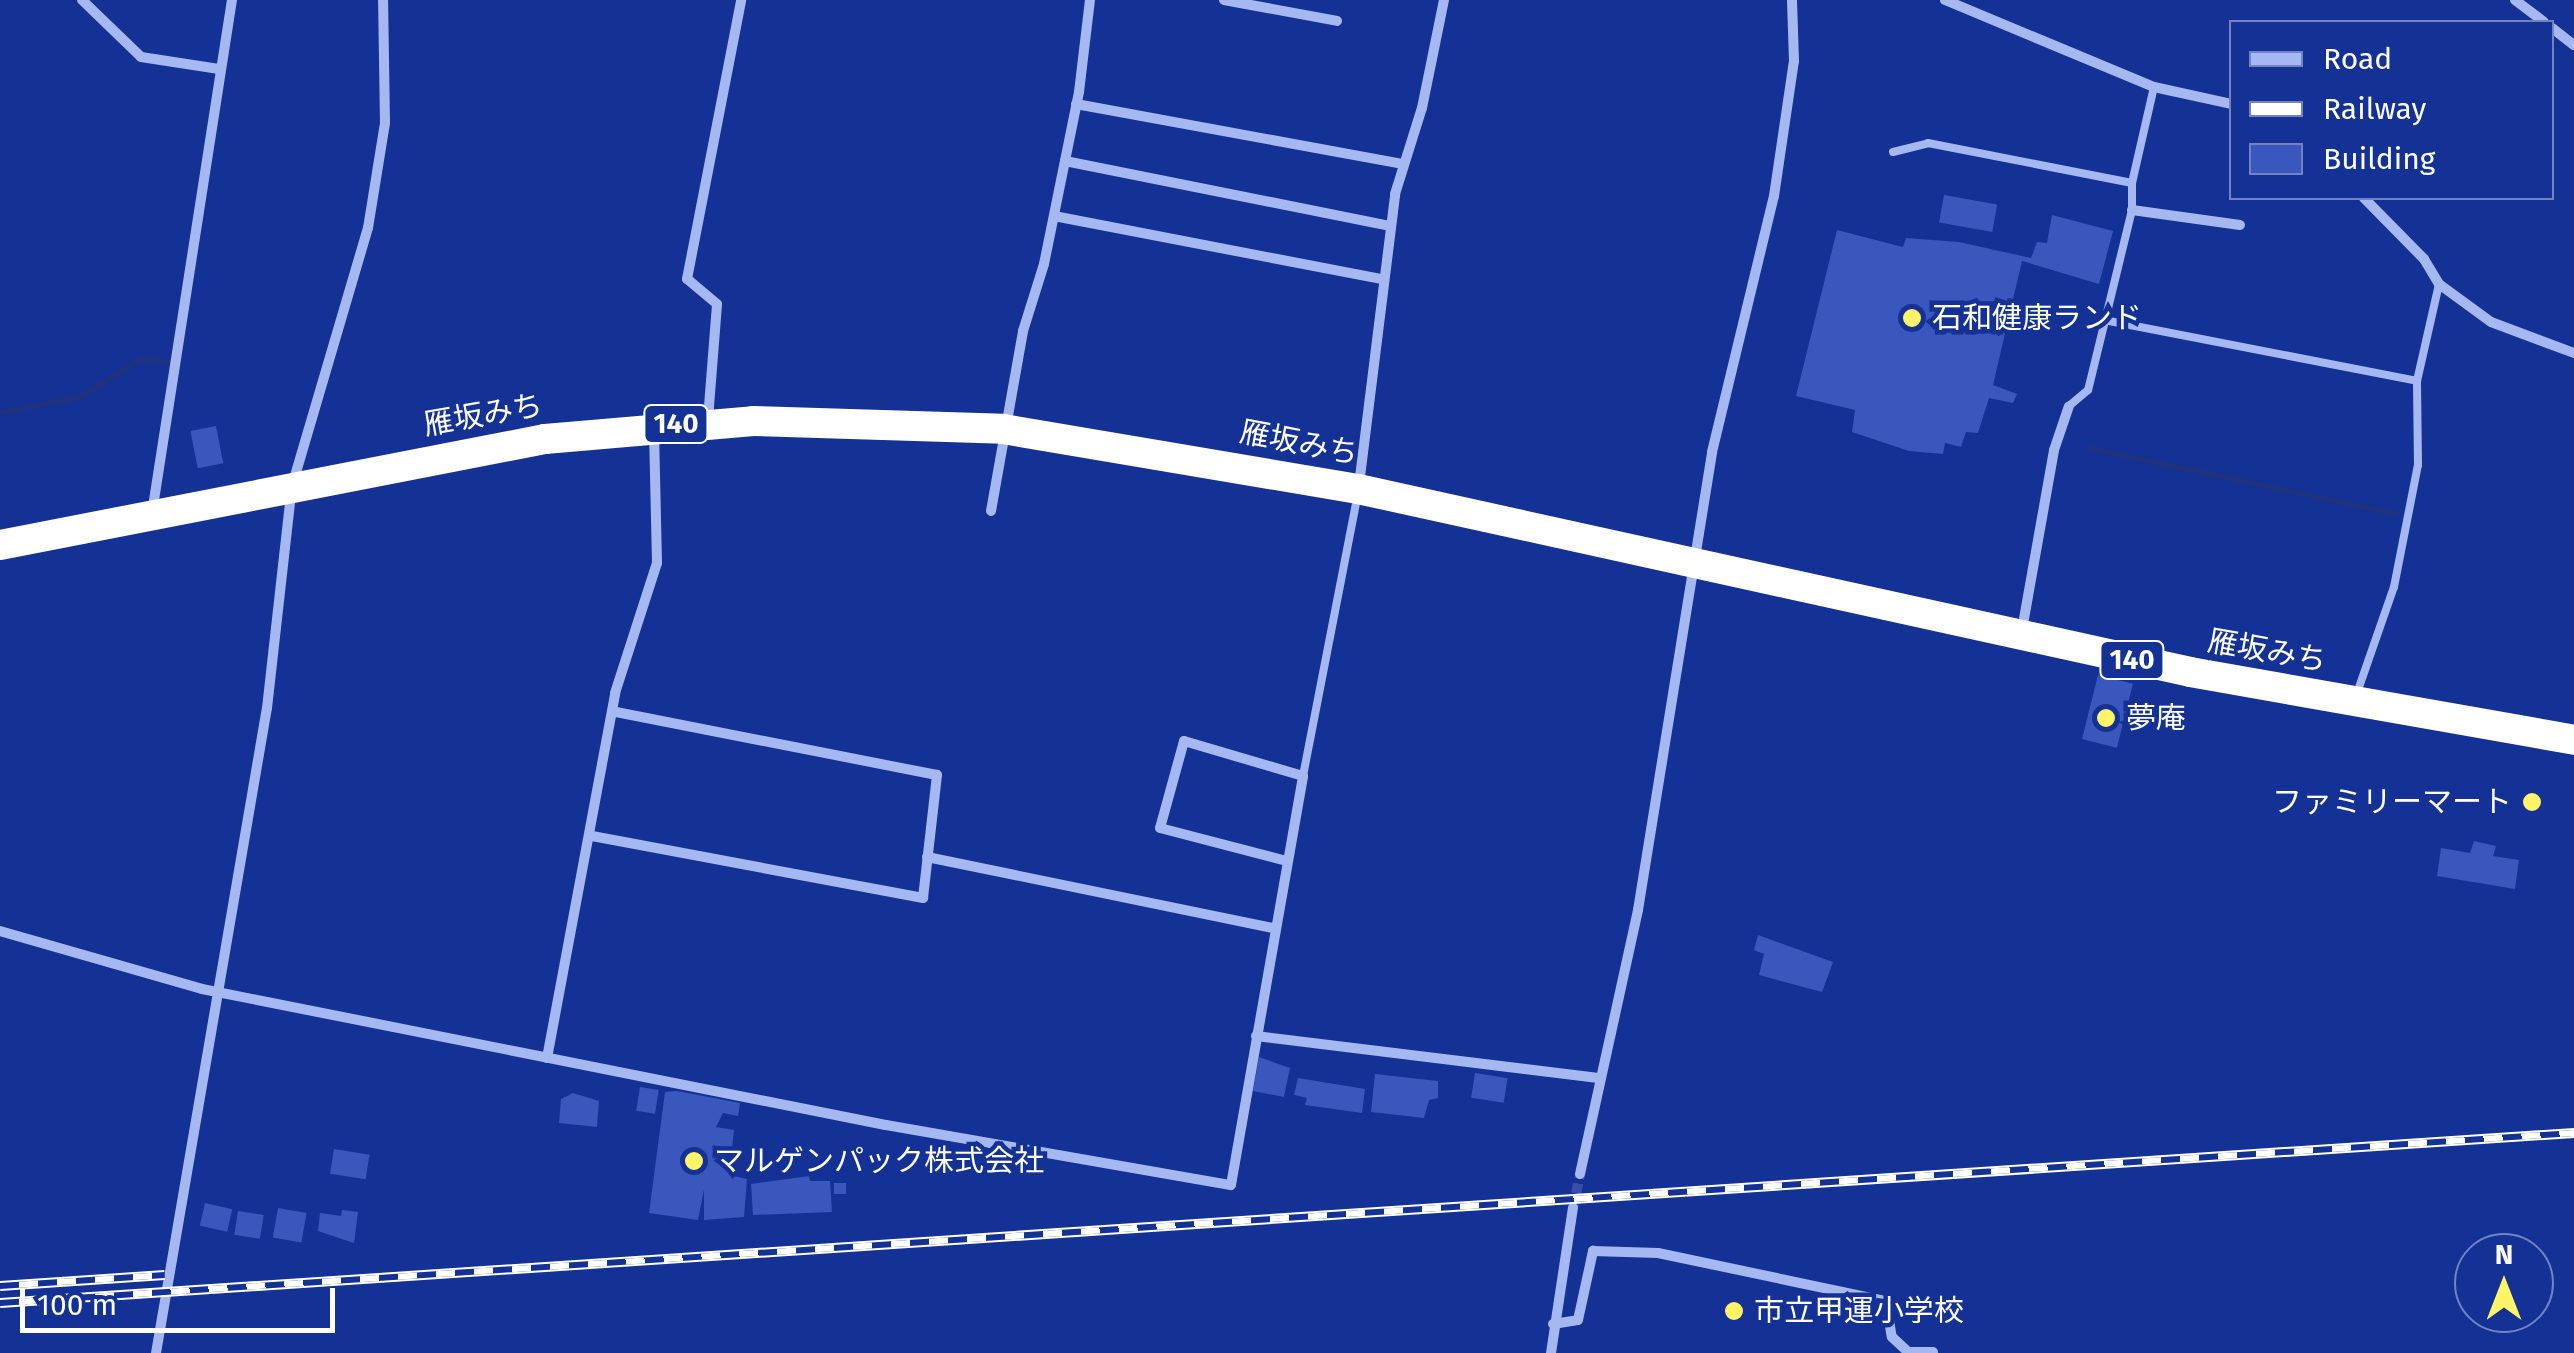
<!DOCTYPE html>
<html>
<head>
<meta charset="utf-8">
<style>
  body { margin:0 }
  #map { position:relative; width:2574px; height:1353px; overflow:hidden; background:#143196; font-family:"Fira Sans","Noto Sans JP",sans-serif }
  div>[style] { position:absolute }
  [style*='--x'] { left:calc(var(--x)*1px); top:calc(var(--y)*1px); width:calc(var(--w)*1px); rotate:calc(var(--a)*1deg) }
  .stream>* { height:6px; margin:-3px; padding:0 3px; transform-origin:3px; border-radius:3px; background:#1e3280 }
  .building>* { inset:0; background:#3957bc; transform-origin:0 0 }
  .street-tunnel>* { height:10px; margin-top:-5px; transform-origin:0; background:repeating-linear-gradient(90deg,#3750a6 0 10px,transparent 0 15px) }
  .lane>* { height:8px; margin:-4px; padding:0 4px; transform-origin:4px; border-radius:4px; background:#a6b8f2 }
  .street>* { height:10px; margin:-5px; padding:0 5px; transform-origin:5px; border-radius:5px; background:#a6b8f2 }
  .highway>* { height:30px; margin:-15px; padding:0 15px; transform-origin:15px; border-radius:15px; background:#fff }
  .rail>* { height:10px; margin-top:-5px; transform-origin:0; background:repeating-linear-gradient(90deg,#143196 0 19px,#fff 0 38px); box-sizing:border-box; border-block:2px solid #fff }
  .dots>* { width:28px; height:28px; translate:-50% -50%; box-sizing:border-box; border:5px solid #143196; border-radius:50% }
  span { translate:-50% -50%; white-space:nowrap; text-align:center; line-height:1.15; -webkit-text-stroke:9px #143196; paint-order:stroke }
  .shield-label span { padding:2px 8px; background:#143196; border:2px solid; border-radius:8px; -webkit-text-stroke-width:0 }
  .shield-label { font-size:28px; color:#fff; font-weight:700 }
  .poi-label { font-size:30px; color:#fff }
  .left { translate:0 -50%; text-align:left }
  .right { translate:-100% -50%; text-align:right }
  .street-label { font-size:30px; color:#fff }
  .legend { position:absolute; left:2229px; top:20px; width:325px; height:180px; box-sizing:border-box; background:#143196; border:2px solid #7283c0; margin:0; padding:12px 18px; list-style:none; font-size:30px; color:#fff }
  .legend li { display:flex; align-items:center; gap:20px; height:50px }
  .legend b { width:50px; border:2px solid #7283c0 }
  .north { position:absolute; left:2454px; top:1233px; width:100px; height:100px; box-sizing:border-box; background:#143196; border:2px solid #7283c0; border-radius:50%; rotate:0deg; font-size:28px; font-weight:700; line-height:40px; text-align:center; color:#fff }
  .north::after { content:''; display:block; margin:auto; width:35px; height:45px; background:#fff467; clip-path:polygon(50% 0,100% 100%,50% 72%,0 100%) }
  .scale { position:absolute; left:20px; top:1288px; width:315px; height:45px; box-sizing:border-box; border:5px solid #fff; border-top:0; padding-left:12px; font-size:30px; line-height:35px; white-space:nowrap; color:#fff; -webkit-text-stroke:8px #143196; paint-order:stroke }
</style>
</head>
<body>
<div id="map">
  <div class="stream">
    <div style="--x:0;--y:413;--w:79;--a:-10.9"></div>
    <div style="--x:78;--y:398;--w:75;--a:-31.4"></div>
    <div style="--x:142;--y:359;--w:31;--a:7"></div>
    <div style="--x:2088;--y:448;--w:315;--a:12.1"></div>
  </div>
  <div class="building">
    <div style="left:1944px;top:195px;width:54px;height:28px;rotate:10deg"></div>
    <div style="clip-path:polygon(2052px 215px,2113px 231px,2099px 284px,2022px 261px,1993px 385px,2017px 394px,2013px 403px,1989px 398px,1978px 433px,1966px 432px,1961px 447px,1945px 443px,1943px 454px,1909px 451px,1852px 432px,1855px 410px,1796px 396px,1837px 230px,1903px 247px,1906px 238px,1959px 242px,2031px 258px,2037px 242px,2047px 243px)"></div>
    <div style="left:216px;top:426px;width:38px;height:26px;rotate:79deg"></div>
    <div style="left:2098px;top:675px;width:36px;height:66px;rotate:14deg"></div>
    <div style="clip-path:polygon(2474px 841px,2496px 846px,2493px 856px,2519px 860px,2515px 889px,2437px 876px,2441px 848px,2470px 853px)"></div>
    <div style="clip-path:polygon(1758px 935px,1833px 962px,1822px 992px,1759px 975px,1764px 954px,1754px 950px)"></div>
    <div style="clip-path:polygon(1259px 1057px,1290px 1068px,1284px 1097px,1253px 1091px)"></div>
    <div style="left:1475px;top:1073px;width:33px;height:25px;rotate:9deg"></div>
    <div style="clip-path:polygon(1375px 1074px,1438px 1081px,1438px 1098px,1429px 1100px,1424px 1118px,1371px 1112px)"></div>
    <div style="clip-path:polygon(1298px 1078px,1365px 1089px,1362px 1113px,1305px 1105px,1307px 1098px,1294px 1095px)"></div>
    <div style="left:640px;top:1087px;width:19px;height:24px;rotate:9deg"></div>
    <div style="clip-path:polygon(677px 1091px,740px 1103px,738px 1116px,723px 1113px,716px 1127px,734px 1130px,729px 1175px,747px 1179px,744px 1217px,704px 1220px,704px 1190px,698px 1220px,649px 1213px,665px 1092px)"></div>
    <div style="clip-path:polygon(573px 1093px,599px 1101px,597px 1127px,559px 1123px,561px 1099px)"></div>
    <div style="left:334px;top:1149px;width:36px;height:25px;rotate:9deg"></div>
    <div style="clip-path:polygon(809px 1176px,810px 1181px,830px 1181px,832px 1212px,753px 1215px,751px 1184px)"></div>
    <div style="left:834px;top:1183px;width:12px;height:11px"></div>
    <div style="left:205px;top:1203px;width:28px;height:23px;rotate:13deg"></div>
    <div style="left:278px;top:1208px;width:29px;height:30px;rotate:10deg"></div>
    <div style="clip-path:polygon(342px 1210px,358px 1212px,354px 1243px,318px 1231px,320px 1213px,341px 1216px)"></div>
    <div style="left:238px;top:1211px;width:26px;height:24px;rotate:9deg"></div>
  </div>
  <div class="street-tunnel">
    <div style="--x:1573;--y:1208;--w:35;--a:-78"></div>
  </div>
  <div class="lane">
    <div style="--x:1893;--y:152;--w:36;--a:-14"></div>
    <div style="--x:1928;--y:143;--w:208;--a:11.1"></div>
    <div style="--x:2132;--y:183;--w:27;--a:90"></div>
    <div style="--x:2132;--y:210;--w:185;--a:103.7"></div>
    <div style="--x:2088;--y:390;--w:25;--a:140"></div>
    <div style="--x:2132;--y:183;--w:98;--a:-77.1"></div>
    <div style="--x:2104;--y:320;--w:319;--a:11"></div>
    <div style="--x:2357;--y:693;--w:112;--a:-70.8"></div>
    <div style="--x:2394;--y:587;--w:124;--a:-78.9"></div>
    <div style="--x:2418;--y:465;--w:84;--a:-90.7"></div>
    <div style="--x:2417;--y:381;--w:99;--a:-77.2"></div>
    <div style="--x:1303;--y:776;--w:287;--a:-79"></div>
  </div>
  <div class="street">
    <div style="--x:82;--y:0;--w:82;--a:44"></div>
    <div style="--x:141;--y:57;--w:79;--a:8.7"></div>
    <div style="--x:1224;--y:0;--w:115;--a:10.5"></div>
    <div style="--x:1945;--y:0;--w:226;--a:22.6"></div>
    <div style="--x:2154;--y:87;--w:80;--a:12.3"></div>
    <div style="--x:2515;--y:0;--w:36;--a:37"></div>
    <div style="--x:2552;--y:28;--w:28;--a:38"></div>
    <div style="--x:1076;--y:104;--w:333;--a:10.4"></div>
    <div style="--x:1065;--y:161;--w:331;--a:11.3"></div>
    <div style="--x:2364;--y:198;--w:86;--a:45.5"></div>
    <div style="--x:2424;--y:259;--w:29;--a:59"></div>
    <div style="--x:2439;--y:284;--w:64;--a:36.2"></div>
    <div style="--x:2491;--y:322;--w:89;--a:20.5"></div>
    <div style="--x:2132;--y:210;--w:109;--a:7.9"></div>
    <div style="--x:1054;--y:216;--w:334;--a:10.9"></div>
    <div style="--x:708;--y:419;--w:115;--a:-85.5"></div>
    <div style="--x:717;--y:304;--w:39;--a:-140"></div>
    <div style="--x:687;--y:279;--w:284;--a:-79"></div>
    <div style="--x:1359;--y:485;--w:293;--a:-82.9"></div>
    <div style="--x:1395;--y:194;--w:90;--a:-72.6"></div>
    <div style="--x:1422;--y:108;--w:110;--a:-78.5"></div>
    <div style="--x:991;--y:511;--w:183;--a:-79.9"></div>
    <div style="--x:1023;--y:331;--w:70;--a:-72.6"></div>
    <div style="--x:1044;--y:264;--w:176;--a:-78.5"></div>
    <div style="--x:1079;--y:92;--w:93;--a:-83.2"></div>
    <div style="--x:152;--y:513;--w:519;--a:-81.14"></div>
    <div style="--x:2022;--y:630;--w:183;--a:-79.9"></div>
    <div style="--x:2054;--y:450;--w:46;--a:-71.2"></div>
    <div style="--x:592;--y:836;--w:337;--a:10.6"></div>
    <div style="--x:923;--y:898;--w:124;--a:-83.5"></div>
    <div style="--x:937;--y:775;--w:331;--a:-168.9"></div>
    <div style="--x:927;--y:857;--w:354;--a:11.6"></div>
    <div style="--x:0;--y:931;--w:210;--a:16"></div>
    <div style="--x:202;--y:989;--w:697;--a:11.25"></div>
    <div style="--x:886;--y:1125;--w:350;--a:9.9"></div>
    <div style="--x:1231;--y:1185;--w:415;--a:-80"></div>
    <div style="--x:1303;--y:776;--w:124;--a:-163.6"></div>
    <div style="--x:1184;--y:741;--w:90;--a:105.4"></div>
    <div style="--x:1160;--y:828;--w:131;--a:14.6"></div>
    <div style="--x:1256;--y:1036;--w:345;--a:7"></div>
    <div style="--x:547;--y:1058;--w:371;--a:-79.4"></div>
    <div style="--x:615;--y:693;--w:137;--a:-72.1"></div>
    <div style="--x:657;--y:563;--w:130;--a:-91.3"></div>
    <div style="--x:1580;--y:1174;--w:270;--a:-77.6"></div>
    <div style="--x:1638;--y:910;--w:464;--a:-80.8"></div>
    <div style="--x:1712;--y:452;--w:263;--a:-76.4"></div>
    <div style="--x:1774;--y:196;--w:136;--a:-81.6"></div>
    <div style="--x:1794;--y:61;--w:61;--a:-91.9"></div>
    <div style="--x:1553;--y:1324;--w:25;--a:-9"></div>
    <div style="--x:1578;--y:1320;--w:71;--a:-77.7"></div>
    <div style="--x:1593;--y:1251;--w:65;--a:1.8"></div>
    <div style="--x:1658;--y:1253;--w:233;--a:11.9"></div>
    <div style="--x:1886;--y:1301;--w:36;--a:81"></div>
    <div style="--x:1892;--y:1337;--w:22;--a:43"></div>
    <div style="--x:1908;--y:1352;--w:25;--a:0"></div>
    <div style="--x:156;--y:1353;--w:654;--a:-80.24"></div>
    <div style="--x:267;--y:708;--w:223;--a:-83.6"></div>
    <div style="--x:292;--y:486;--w:269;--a:-73.6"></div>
    <div style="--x:368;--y:228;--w:106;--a:-80.8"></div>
    <div style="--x:385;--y:123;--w:123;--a:-90.9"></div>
    <div style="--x:1551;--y:1353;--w:147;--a:-81.4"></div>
  </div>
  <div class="highway">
    <div style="--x:0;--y:545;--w:555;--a:-11.01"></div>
    <div style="--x:545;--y:439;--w:209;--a:-4.9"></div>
    <div style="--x:753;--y:421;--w:250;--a:1.8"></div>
    <div style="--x:1003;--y:429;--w:360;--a:9.6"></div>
    <div style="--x:1358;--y:489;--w:852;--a:12.4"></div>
    <div style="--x:2190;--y:672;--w:390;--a:10"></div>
  </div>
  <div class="rail">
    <div style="--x:0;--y:1286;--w:165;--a:-3.8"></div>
    <div style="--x:0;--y:1303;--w:2580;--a:-3.78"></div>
  </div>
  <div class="dots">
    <div style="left:1912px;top:318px;background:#fff467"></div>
    <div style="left:2106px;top:718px;background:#fff467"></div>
    <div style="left:2532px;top:802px;background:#fff467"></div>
    <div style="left:694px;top:1161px;background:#fff467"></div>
    <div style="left:1734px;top:1311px;background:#fff467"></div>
  </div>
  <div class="shield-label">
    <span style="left:676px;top:424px">140</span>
    <span style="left:2132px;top:660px">140</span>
  </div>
  <div class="poi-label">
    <span class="left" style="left:1932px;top:318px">石和健康ランド</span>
    <span class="left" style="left:2126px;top:718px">夢庵</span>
    <span class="right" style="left:2512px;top:802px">ファミリーマート</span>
    <span class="left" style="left:714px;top:1161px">マルゲンパック株式会社</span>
    <span class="left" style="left:1754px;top:1311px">市立甲運小学校</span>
  </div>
  <div class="street-label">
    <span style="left:483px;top:415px;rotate:-10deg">雁坂みち</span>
    <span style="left:1299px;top:443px;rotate:11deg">雁坂みち</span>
    <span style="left:2267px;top:651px;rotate:10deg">雁坂みち</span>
  </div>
  <ul class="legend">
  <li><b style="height:12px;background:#a6b8f2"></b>Road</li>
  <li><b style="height:12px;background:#fff"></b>Railway</li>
  <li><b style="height:28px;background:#3957bc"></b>Building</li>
  </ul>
  <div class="north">N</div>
  <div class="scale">100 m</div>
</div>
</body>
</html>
